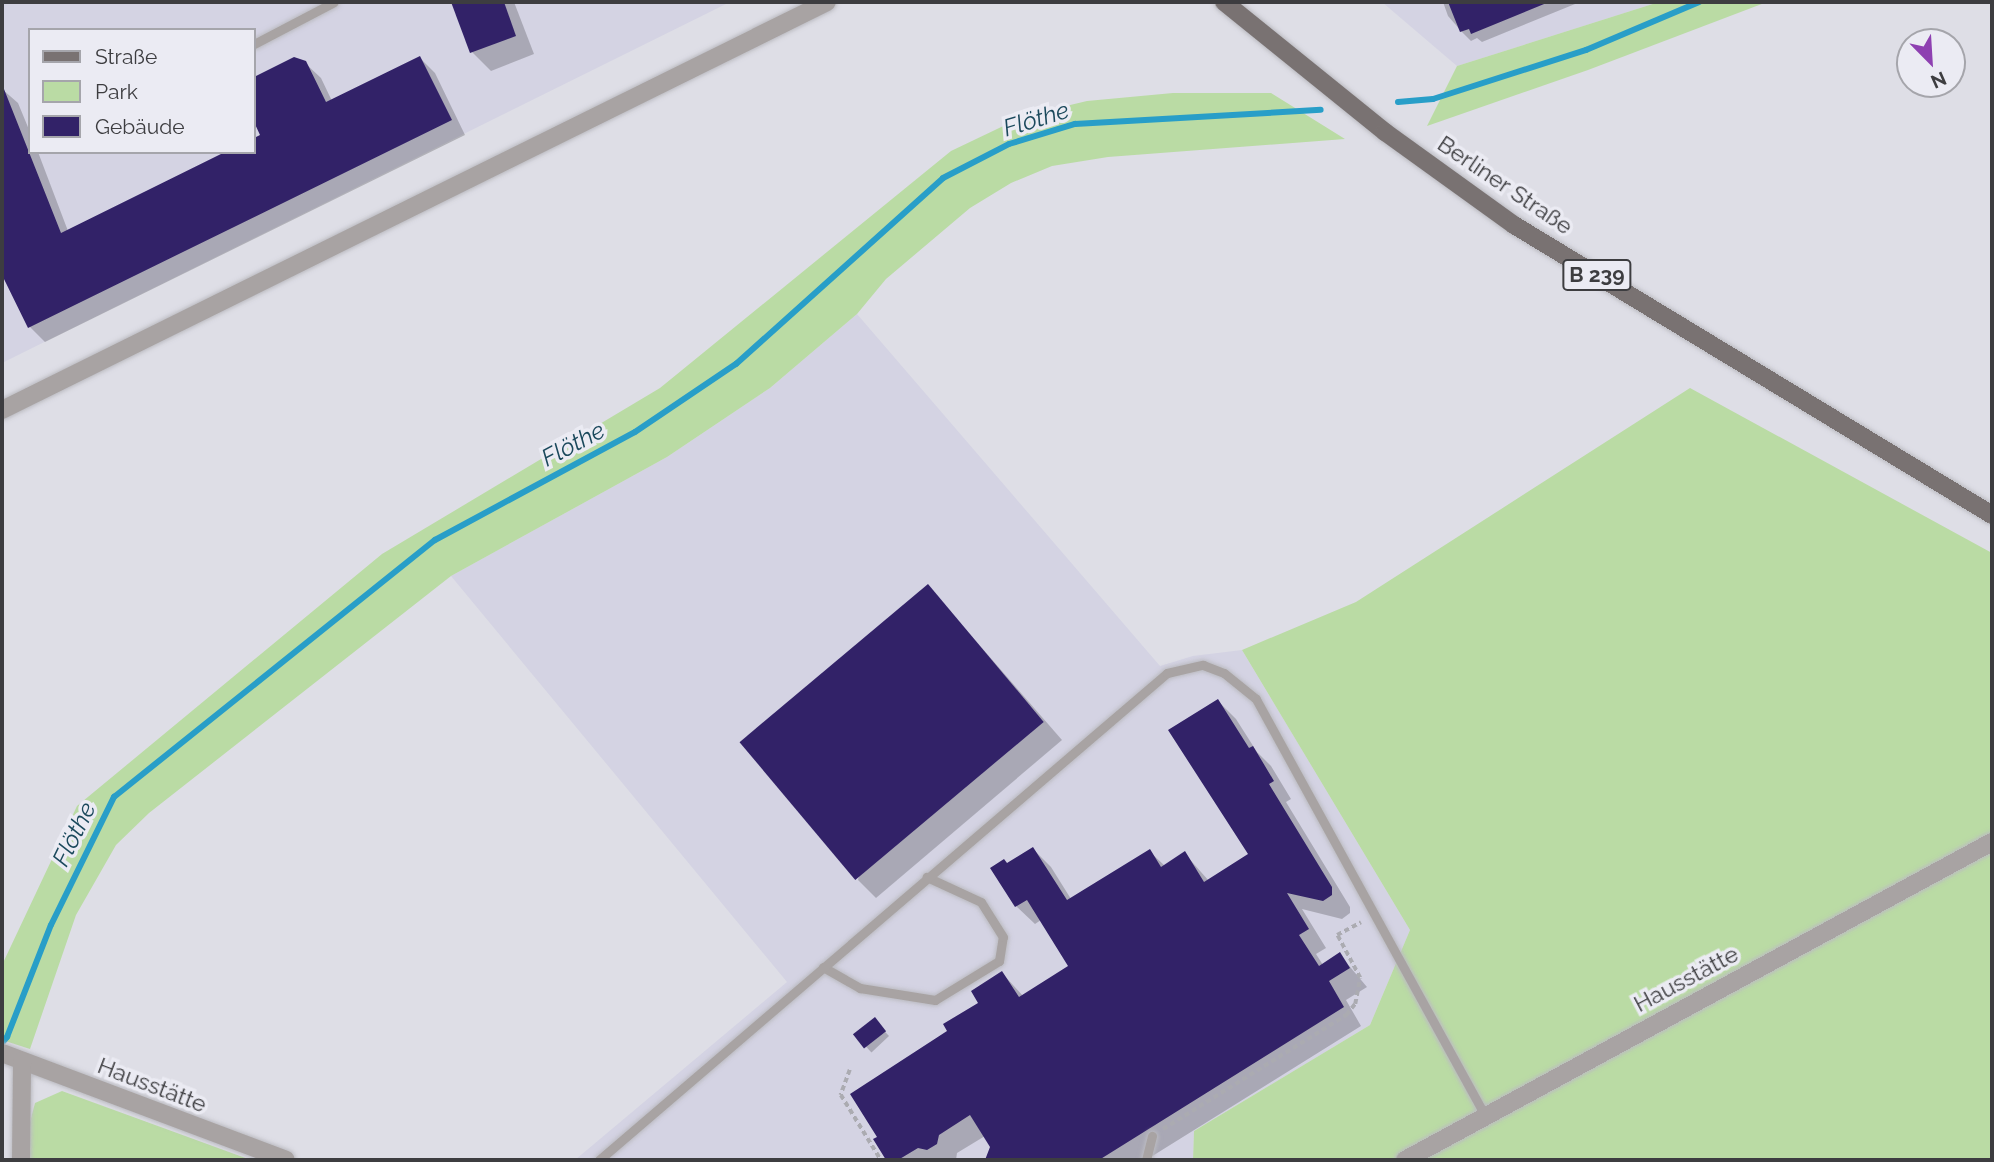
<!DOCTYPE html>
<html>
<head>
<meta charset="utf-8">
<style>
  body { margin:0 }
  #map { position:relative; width:1994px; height:1162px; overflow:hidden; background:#dedee6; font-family:Raleway,sans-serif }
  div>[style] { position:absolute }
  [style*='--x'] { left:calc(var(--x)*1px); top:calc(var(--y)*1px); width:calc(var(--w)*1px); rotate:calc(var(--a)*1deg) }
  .built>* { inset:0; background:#d4d3e3 }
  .green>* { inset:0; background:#badba4 }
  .shadow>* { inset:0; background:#0003; transform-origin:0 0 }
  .stream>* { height:6px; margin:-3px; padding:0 3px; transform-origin:3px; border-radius:3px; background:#289ec8 }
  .building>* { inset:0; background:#322268; transform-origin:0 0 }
  .path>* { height:3.5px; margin-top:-1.75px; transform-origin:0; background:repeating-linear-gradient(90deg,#ababb1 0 5px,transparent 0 8.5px) }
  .roads { filter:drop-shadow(0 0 2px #bbbbc1) drop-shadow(0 0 2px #bbbbc1) }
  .service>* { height:9px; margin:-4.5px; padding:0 4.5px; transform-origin:4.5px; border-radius:4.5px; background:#a8a3a3 }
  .minor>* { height:18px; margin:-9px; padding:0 9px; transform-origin:9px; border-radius:9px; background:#a8a3a3 }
  .primary>* { height:18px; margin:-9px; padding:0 9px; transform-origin:9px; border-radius:9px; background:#797272 }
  span { translate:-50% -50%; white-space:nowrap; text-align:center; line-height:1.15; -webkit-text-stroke:7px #ebebf3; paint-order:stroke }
  .shield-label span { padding:2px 5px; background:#ebebf3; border:2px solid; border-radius:5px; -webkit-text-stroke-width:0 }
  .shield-label { font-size:21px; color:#3d3d40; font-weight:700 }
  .street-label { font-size:23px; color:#3d3d40 }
  .water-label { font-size:24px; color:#1b495c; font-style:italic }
  .frame { position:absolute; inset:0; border:4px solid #3d3d40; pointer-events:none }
  .legend { position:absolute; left:28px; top:28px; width:228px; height:126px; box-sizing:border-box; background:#ebebf3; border:2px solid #a5a5ab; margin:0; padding:9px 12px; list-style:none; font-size:21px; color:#3d3d40 }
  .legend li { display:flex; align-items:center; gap:14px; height:35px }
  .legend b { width:35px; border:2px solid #a5a5ab }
  .north { position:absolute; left:1896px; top:28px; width:70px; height:70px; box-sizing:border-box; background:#ebebf3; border:2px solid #a5a5ab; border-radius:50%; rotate:156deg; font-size:19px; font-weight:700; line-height:28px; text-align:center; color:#3d3d40 }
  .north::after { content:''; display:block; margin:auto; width:24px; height:32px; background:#8e40b1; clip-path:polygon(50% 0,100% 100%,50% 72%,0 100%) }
</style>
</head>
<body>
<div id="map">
  <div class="built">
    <div style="clip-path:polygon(evenodd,2px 2px,730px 2px,2px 363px,2px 2px,30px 30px,254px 30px,254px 152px,30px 152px,30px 30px)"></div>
    <div style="clip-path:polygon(1382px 2px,1659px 2px,1457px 66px)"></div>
    <div style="clip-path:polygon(857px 314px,1160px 666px,1193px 656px,1242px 650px,1410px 930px,1370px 1025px,1194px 1131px,1193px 1160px,575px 1160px,787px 982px,451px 576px,667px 457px,770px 388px)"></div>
  </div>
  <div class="green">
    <div style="clip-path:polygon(1659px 2px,1767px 2px,1588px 70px,1427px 126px,1457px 66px)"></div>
    <div style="clip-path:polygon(1173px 93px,1271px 93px,1345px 139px,1108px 157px,1052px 166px,1011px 183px,970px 208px,886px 279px,857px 314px,770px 388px,667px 457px,451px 576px,149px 813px,116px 845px,76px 915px,30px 1049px,2px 1040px,2px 965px,77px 806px,382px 554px,660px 388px,951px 151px,1024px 116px,1087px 101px)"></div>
    <div style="clip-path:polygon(1690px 388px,1992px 553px,1992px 1160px,1193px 1160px,1194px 1131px,1370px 1025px,1410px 930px,1242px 650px,1356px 602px)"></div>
    <div style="clip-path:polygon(62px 1091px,251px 1160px,29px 1160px,29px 1126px,35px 1103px)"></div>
  </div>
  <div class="shadow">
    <div style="clip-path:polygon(453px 2px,514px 2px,534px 54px,491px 71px,472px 52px)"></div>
    <div style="clip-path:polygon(1443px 2px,1580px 2px,1482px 42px,1477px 38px,1471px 41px,1462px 32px,1448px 16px)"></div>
    <div style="clip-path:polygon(420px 58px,435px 73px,465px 135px,45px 342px,30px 327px,2px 272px,2px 89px,18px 103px,30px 132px,30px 152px,38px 152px,68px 231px,254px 152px,254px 140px,262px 136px,254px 118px,254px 79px,294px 59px,305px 63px,321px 78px,332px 101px)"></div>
    <div style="clip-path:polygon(928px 586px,1062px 740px,876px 898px,858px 880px)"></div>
    <div style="clip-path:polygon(1218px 701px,1236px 719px,1257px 752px,1271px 766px,1291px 799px,1286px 802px,1350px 907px,1350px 913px,1342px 919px,1302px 909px,1326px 948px,1316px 954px,1323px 965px,1340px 955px,1367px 987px,1346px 1000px,1361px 1026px,1146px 1160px,987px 1160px,992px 1147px,985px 1136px,957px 1153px,956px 1160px,888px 1160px,875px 1140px,950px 1032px,980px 1003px,1002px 973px,1023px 996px,1070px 967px,1041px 920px,1035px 924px,1016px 906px,993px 868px,1007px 865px,1033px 849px,1051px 867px,1071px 899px,1149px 851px,1165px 866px,1185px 854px,1209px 881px,1250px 855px)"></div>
    <div style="left:874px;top:1020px;width:22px;height:24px;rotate:47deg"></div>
  </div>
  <div class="stream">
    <div style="--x:1398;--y:102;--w:35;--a:-5"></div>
    <div style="--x:1433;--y:99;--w:161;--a:-17.8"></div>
    <div style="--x:1586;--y:50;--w:123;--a:-23"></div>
    <div style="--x:2;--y:1043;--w:8;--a:-50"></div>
    <div style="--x:7;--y:1037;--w:120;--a:-68.6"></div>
    <div style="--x:51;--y:925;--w:143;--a:-63.8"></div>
    <div style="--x:114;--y:797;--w:411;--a:-38.7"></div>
    <div style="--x:435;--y:540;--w:227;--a:-28.4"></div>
    <div style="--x:635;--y:432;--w:122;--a:-34"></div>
    <div style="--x:736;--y:364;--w:278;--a:-41.9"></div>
    <div style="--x:943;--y:178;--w:74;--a:-27.3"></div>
    <div style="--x:1009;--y:144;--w:69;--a:-16.9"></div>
    <div style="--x:1075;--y:124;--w:246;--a:-3.3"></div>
  </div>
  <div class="building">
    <div style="clip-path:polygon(451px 2px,504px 2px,516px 36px,470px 53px)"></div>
    <div style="clip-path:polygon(1448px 2px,1549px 2px,1471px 34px,1469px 29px,1460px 32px)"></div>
    <div style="clip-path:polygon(420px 56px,452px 120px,28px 328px,2px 275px,2px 84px,61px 233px,225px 152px,254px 152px,254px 138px,260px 135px,254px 122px,254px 77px,294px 57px,306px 61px,326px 102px)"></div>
    <div style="left:928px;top:584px;width:180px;height:246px;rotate:50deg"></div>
    <div style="clip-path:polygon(1218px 699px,1249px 748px,1253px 746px,1274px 781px,1269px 784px,1332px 887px,1332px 895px,1323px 901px,1287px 893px,1309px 929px,1299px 935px,1319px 966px,1340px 952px,1350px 968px,1329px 981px,1344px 1007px,1099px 1160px,985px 1160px,990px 1147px,970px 1115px,939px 1135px,937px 1144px,927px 1150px,918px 1148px,898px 1160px,886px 1160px,873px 1139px,877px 1137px,850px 1094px,947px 1031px,943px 1024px,978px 1003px,971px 991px,1002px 971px,1019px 997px,1068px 966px,1027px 900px,1015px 907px,990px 868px,1004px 859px,1007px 863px,1033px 847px,1067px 900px,1150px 849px,1161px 867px,1185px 851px,1204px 882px,1248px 854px,1168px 730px)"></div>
    <div style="left:875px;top:1017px;width:18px;height:28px;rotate:52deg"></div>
  </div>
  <div class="path">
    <div style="--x:850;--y:1070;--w:27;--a:110"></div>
    <div style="--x:841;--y:1095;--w:76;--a:58.4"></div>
    <div style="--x:1163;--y:1129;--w:216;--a:-31.9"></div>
    <div style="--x:1346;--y:1015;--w:14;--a:-51"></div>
    <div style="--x:1355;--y:1004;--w:26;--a:-79"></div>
    <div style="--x:1360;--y:978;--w:49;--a:-118.1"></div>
    <div style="--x:1337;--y:935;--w:27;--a:-28"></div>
    <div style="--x:916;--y:1160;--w:2;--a:0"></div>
  </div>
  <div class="roads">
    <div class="service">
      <div style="--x:254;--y:44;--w:90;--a:-27.7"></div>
      <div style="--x:823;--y:967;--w:43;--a:29.6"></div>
      <div style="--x:860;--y:988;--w:76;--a:9.1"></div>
      <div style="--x:935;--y:1000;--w:75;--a:-31.4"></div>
      <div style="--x:999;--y:961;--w:24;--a:-81"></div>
      <div style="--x:1003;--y:937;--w:41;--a:-122.2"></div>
      <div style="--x:981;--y:902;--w:60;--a:-155.2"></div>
      <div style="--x:599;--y:1160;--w:748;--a:-40.61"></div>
      <div style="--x:1167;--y:673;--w:37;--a:-13"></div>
      <div style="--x:1203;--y:665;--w:22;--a:21"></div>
      <div style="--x:1224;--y:673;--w:41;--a:39.1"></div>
      <div style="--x:1256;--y:699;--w:475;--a:61.2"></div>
      <div style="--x:1146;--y:1160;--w:25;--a:-76"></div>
    </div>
    <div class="minor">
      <div style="--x:2;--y:410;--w:920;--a:-26.31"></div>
      <div style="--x:2;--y:1053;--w:303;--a:20.6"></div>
      <div style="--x:21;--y:1160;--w:99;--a:-89.4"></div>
      <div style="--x:1405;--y:1160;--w:668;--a:-28.45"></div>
    </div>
    <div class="primary">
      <div style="--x:1224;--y:2;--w:207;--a:38.9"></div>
      <div style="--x:1385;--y:132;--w:159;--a:35.8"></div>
      <div style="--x:1514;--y:225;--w:559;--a:31.24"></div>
    </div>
  </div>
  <div class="shield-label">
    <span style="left:1597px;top:275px">B 239</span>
  </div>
  <div class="street-label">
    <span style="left:1505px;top:185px;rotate:34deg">Berliner Straße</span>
    <span style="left:1686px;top:979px;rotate:-28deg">Hausstätte</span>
    <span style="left:152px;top:1085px;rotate:21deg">Hausstätte</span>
  </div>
  <div class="water-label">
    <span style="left:1036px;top:119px;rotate:-17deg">Flöthe</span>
    <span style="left:573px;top:444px;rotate:-28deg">Flöthe</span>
    <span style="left:74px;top:834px;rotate:-64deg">Flöthe</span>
  </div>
  <div class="frame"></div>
  <ul class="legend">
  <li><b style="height:9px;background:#797272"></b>Straße</li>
  <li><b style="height:19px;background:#badba4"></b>Park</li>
  <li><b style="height:19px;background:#322268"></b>Gebäude</li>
  </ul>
  <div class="north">N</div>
</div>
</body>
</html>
